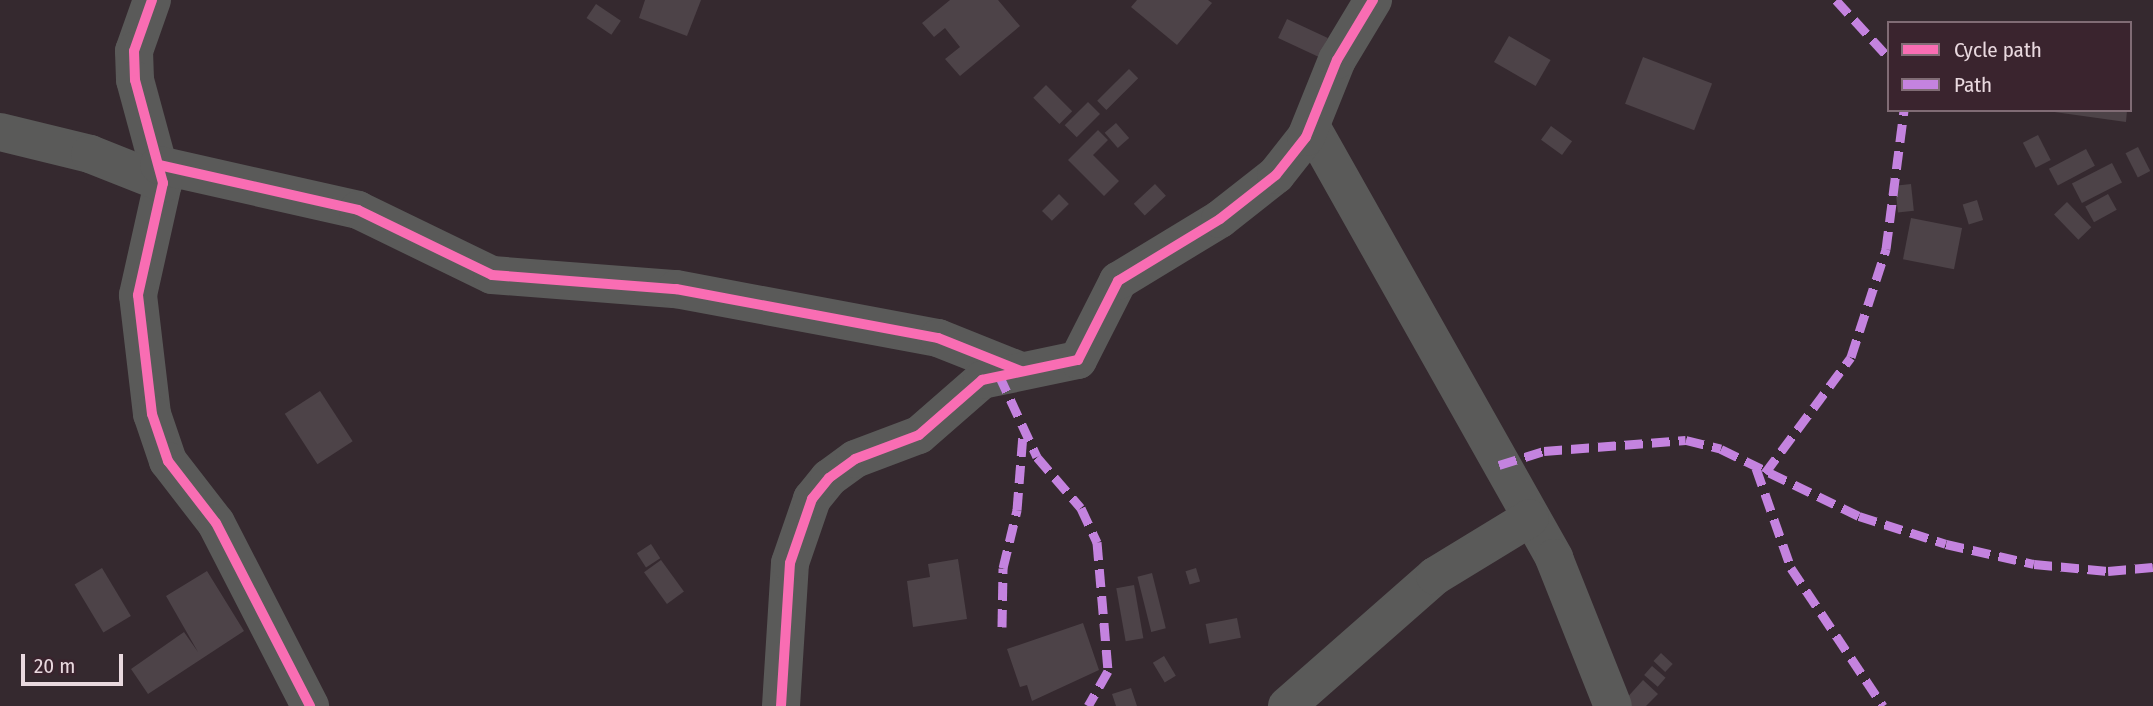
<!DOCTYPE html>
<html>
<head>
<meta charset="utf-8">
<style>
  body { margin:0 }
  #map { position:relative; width:2153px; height:706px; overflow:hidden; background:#35292f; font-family:"Fira Sans Condensed",sans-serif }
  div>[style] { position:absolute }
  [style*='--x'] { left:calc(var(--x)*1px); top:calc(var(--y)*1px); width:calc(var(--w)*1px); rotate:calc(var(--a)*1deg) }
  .building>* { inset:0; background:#4d4348; transform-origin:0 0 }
  .minor>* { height:38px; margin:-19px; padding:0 19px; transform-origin:19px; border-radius:19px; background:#5a5a59 }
  .quiet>* { height:9px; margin-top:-4.5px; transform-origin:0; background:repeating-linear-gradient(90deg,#c483df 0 18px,transparent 0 27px) }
  .cycleway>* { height:10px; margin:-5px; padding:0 5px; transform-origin:5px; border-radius:5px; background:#f96db3 }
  span { translate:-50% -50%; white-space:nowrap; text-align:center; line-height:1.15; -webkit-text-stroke:5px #3a242e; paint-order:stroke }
  .legend { position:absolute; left:1887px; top:21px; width:245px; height:91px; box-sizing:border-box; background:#3a242e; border:2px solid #806c75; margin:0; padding:9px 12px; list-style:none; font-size:21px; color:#e9d9df }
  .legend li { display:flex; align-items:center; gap:14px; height:35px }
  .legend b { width:35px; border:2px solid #806c75 }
  .scale { position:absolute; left:21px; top:654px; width:102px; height:32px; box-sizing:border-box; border:4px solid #e9d9df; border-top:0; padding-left:9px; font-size:21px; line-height:24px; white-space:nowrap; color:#e9d9df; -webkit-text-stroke:5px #3a242e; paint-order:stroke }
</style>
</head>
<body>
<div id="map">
  <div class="building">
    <div style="clip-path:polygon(645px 0,701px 0,687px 36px,639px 18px)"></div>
    <div style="clip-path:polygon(950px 0,998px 0,1020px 26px,960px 76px,945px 59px,960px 47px,945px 28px,934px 37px,922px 23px)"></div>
    <div style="clip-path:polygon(1137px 0,1208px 0,1212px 3px,1177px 45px,1131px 7px)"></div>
    <div style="left:596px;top:4px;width:30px;height:17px;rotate:34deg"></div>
    <div style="left:1287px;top:19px;width:45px;height:21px;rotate:25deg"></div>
    <div style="left:1509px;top:36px;width:48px;height:30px;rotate:30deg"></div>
    <div style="left:1643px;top:57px;width:74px;height:50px;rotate:21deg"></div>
    <div style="left:1129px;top:69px;width:13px;height:45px;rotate:45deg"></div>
    <div style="left:1046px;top:85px;width:37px;height:18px;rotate:45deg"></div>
    <div style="left:1088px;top:102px;width:17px;height:33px;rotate:45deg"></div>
    <div style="clip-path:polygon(2040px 110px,2127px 110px,2126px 122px)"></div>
    <div style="left:1116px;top:123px;width:20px;height:15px;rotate:49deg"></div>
    <div style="left:1551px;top:126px;width:26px;height:17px;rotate:36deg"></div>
    <div style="clip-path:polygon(1098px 130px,1108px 140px,1093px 155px,1119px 181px,1104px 196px,1068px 160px)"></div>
    <div style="left:2038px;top:135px;width:28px;height:17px;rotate:63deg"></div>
    <div style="left:2138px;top:147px;width:27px;height:14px;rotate:63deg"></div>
    <div style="left:2086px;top:149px;width:19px;height:42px;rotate:62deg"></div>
    <div style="left:2112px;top:163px;width:22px;height:45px;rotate:63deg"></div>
    <div style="left:1155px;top:184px;width:16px;height:29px;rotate:47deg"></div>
    <div style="left:1911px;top:184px;width:27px;height:16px;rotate:84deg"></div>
    <div style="left:1059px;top:194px;width:14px;height:24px;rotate:45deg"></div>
    <div style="left:2108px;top:194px;width:18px;height:26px;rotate:61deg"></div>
    <div style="left:1977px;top:200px;width:21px;height:15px;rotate:73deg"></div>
    <div style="left:2067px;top:202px;width:35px;height:18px;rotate:46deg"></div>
    <div style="left:1911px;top:218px;width:52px;height:42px;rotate:11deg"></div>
    <div style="left:320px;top:391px;width:60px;height:42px;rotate:57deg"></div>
    <div style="left:651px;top:544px;width:17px;height:17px;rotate:57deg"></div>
    <div style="clip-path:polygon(958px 559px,967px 619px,913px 627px,907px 581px,930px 577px,928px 564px)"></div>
    <div style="left:661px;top:560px;width:39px;height:21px;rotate:54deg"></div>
    <div style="left:102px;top:568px;width:56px;height:32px;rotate:59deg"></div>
    <div style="left:1196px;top:568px;width:14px;height:11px;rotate:73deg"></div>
    <div style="clip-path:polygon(207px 571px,244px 631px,148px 694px,131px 669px,184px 632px,198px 652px,166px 596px)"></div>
    <div style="left:1152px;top:573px;width:57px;height:15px;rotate:76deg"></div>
    <div style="left:1134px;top:585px;width:54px;height:18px;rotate:80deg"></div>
    <div style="left:1237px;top:618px;width:20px;height:32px;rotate:79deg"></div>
    <div style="clip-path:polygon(1083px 623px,1099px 670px,1032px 701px,1027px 685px,1020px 687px,1007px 649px)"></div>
    <div style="left:1661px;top:653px;width:16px;height:11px;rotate:43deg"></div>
    <div style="left:1164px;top:656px;width:23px;height:13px;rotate:59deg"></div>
    <div style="left:1652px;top:666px;width:18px;height:12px;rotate:41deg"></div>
    <div style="clip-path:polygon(1643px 680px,1658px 694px,1646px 706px,1629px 706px,1624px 701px)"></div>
    <div style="clip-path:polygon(1131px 688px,1137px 706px,1116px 706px,1112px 694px)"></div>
  </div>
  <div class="minor">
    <div style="--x:152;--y:0;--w:54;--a:109.4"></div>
    <div style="--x:134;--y:51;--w:29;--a:88"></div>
    <div style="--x:135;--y:80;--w:107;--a:74.8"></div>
    <div style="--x:163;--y:183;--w:115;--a:102.6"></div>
    <div style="--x:138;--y:295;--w:120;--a:83.3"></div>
    <div style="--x:152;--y:414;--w:50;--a:71.2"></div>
    <div style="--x:168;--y:461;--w:78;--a:52.3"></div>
    <div style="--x:216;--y:523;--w:206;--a:62.8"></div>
    <div style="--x:1311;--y:126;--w:496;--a:60.6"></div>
    <div style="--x:1554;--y:558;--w:159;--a:68.3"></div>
    <div style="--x:0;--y:132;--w:93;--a:13.7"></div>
    <div style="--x:90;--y:154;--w:79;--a:21.7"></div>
    <div style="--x:159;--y:165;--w:204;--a:12.7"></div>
    <div style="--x:358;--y:210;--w:149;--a:25.9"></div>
    <div style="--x:492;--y:275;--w:185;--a:4.4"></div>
    <div style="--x:676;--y:289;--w:267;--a:10.6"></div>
    <div style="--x:938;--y:338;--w:89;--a:21.7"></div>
    <div style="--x:781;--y:706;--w:143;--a:-86.4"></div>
    <div style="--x:790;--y:563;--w:68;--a:-71"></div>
    <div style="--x:812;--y:499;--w:27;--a:-51"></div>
    <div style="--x:829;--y:478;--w:32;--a:-36"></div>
    <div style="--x:855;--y:459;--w:68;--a:-20.6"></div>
    <div style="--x:919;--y:435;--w:84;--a:-41.1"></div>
    <div style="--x:982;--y:380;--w:98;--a:-11.8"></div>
    <div style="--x:1078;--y:360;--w:89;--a:-63.1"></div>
    <div style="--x:1118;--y:281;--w:119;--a:-31.3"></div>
    <div style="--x:1220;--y:219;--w:71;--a:-38.2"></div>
    <div style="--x:1276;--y:175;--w:48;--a:-51.7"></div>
    <div style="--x:1306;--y:137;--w:83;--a:-68.1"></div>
    <div style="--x:1337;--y:60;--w:70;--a:-59"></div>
    <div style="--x:1287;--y:706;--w:197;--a:-41.3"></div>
    <div style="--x:1435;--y:576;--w:111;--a:-31.4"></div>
  </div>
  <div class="quiet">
    <div style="--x:1836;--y:0;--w:79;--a:47.6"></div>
    <div style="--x:999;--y:375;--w:90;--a:65.1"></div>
    <div style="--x:1037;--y:457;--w:67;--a:49.2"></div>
    <div style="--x:1081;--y:508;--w:38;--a:65"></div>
    <div style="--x:1097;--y:542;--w:129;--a:85.1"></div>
    <div style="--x:1108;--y:671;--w:40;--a:119.7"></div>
    <div style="--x:1499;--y:465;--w:47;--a:-17.3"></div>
    <div style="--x:1544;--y:451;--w:142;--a:-4.4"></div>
    <div style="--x:1686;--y:440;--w:36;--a:14"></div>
    <div style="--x:1721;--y:449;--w:153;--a:25.9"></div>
    <div style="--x:1859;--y:516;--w:91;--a:17.8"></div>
    <div style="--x:1946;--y:544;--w:90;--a:12.8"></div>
    <div style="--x:2034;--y:564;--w:74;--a:5.4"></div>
    <div style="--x:2108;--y:571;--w:45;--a:-5.1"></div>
    <div style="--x:1756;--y:468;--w:106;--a:70.7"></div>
    <div style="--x:1791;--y:568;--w:166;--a:56.3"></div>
    <div style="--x:1765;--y:473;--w:144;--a:-53.4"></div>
    <div style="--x:1851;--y:357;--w:114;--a:-72"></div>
    <div style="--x:1886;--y:249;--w:140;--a:-82.6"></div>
    <div style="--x:1002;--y:627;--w:59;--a:-89"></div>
    <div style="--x:1003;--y:568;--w:60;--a:-76.4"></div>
    <div style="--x:1017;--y:510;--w:77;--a:-85.5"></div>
  </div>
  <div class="cycleway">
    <div style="--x:152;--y:0;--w:54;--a:109.4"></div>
    <div style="--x:134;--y:51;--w:29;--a:88"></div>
    <div style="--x:135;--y:80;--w:107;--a:74.8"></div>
    <div style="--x:163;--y:183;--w:115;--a:102.6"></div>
    <div style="--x:138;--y:295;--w:120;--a:83.3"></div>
    <div style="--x:152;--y:414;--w:50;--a:71.2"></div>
    <div style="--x:168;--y:461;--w:78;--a:52.3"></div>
    <div style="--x:216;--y:523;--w:206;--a:62.8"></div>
    <div style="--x:159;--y:165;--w:204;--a:12.7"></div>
    <div style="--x:358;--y:210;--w:149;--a:25.9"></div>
    <div style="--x:492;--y:275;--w:185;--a:4.4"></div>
    <div style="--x:676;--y:289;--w:267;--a:10.6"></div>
    <div style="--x:938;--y:338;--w:89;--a:21.7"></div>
    <div style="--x:781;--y:706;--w:143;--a:-86.4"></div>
    <div style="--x:790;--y:563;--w:68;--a:-71"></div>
    <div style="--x:812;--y:499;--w:27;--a:-51"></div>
    <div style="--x:829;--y:478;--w:32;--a:-36"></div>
    <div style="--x:855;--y:459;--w:68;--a:-20.6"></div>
    <div style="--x:919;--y:435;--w:84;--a:-41.1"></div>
    <div style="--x:982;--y:380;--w:98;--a:-11.8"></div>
    <div style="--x:1078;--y:360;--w:89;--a:-63.1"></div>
    <div style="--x:1118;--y:281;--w:119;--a:-31.3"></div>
    <div style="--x:1220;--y:219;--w:71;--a:-38.2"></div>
    <div style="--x:1276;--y:175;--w:48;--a:-51.7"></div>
    <div style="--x:1306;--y:137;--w:83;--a:-68.1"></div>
    <div style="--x:1337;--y:60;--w:70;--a:-59"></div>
  </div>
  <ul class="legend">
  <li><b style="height:9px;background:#f96db3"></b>Cycle path</li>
  <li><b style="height:9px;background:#c483df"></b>Path</li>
  </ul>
  <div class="scale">20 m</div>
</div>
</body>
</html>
